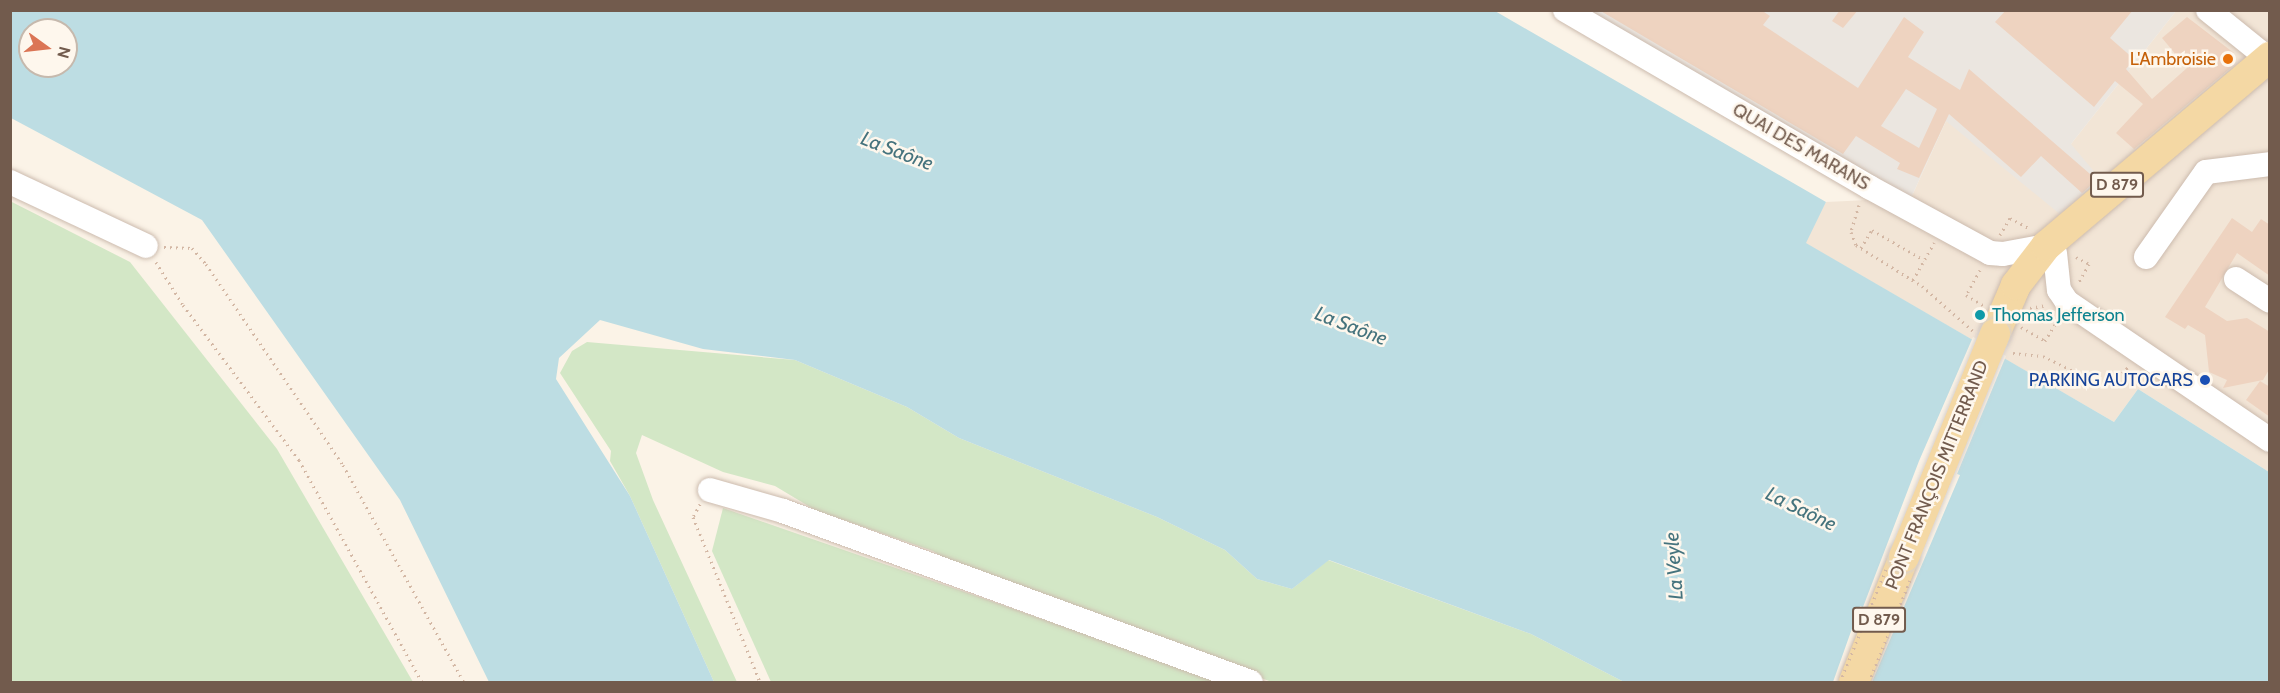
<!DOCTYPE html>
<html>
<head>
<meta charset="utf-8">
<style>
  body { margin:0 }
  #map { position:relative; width:2280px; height:693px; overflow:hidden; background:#fbf3e7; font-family:Cabin,sans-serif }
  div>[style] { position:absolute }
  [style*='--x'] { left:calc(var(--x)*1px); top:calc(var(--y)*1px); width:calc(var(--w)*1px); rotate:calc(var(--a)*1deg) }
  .residential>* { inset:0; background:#f2e5d6 }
  .industrial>* { inset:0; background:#ebe6e0 }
  .green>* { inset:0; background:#d3e7c6 }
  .water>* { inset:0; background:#bddde3 }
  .pier>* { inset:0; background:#fbf3e7 }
  .building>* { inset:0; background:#eed3c0 }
  .path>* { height:3px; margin-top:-1.5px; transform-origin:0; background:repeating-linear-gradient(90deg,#d3b7a4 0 1.5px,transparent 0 6px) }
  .roads { filter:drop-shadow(0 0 2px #ccbbae) drop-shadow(0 0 2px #ccbbae) }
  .minor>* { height:24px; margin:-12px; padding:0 12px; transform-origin:12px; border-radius:12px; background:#fff }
  .major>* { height:30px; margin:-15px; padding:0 15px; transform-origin:15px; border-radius:15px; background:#f4d8a4 }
  .path-bridge>* { height:3px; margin-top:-1.5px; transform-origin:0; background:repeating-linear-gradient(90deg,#d3b7a4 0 1.5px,transparent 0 6px) }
  .bridges { filter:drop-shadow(0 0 2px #d8d1cd) drop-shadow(0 0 2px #d8d1cd) }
  .major-bridge>* { height:30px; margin:-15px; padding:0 15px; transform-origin:15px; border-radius:15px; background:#f4d8a4 }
  .dots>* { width:16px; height:16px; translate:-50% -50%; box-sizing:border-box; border:3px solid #fef7ed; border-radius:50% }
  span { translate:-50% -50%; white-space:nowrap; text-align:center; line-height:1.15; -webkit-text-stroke:5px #fef7ed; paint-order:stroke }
  .shield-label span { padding:2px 4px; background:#fef7ed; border:2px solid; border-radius:4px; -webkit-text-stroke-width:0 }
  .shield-label { font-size:16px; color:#725b4d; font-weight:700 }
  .food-label { font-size:18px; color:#c56008 }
  .right { translate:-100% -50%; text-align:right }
  .street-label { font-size:18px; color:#725b4d }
  .culture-label { font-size:18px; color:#0d838f }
  .left { translate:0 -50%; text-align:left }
  .transit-label { font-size:18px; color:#164399 }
  .water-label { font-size:20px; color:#45737d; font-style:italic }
  .frame { position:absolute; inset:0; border:12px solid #725b4d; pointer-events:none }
  .north { position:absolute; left:18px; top:18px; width:60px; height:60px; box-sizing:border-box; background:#fef7ed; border:2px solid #c6b9ad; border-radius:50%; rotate:105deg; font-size:16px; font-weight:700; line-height:24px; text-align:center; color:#725b4d }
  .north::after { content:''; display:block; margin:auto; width:21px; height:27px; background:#db7555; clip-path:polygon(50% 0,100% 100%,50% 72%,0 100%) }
</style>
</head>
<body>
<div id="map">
  <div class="residential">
    <div style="clip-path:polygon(2176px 11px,2269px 11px,2269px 472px,2138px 389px,2114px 422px,1805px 243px,1826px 202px,1911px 198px,1946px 121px,2071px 144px)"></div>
  </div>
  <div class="industrial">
    <div style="clip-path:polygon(1589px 11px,2176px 11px,2071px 144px,2102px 181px,2061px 215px,1946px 121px,1911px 198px)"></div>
  </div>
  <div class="green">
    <div style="clip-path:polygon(10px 201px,130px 262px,277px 449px,413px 682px,11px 682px)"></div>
    <div style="clip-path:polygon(587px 342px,795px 360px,907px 407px,959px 438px,1157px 517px,1225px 550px,1257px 579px,1292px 589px,1328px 560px,1531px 634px,1624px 682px,1272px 682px,961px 570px,933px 551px,815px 510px,775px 486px,723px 472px,642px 435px,636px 453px,653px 500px,737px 682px,714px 682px,630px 496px,610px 461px,611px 451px,560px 373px,572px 351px)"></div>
    <div style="clip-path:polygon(723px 508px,1094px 637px,1217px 682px,771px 682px,712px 551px)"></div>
  </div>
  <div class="water">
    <div style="clip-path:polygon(evenodd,10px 11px,1495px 11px,1826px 202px,1806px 243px,2114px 422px,2138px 389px,2269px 472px,2269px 682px,1624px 682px,1531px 634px,1329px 560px,1292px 589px,1257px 579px,1225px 550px,1157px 517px,959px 438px,907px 407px,795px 360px,703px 349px,600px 320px,559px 358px,556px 379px,630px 496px,714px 682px,489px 682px,400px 500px,202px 220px,11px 118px,10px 11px,30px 30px,66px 30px,66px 66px,30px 66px,30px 30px)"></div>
  </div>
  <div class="pier">
    <div style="clip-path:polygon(1973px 337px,2006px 356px,1957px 474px,1960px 475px,1872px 682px,1833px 682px,1860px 606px,1863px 607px,1919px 461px)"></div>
  </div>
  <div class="building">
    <div style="clip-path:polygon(evenodd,1599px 10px,1761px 10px,1770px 16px,1763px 25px,1858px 88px,1904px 17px,1924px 32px,1908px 57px,1960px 90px,1969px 69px,2097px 180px,2082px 193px,2041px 156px,2021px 177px,1949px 114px,1919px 178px,1897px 169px,1900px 163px,1856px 136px,1843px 154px,1599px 10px,1906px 89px,1937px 109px,1919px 148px,1881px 126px,1906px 89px)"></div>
    <div style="clip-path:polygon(1840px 10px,1858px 10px,1843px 28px,1832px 21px)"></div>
    <div style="clip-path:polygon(2006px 10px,2133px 10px,2110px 38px,2134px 59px,2126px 69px,2152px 99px,2187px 68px,2162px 38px,2187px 17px,2234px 53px,2234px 65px,2134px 149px,2116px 133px,2143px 104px,2115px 81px,2094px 107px,1995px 22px)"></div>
    <div style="clip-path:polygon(2232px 218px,2252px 232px,2261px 219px,2270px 225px,2270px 276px,2237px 253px,2205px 307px,2227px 321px,2247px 318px,2270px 332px,2270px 368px,2263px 380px,2223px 388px,2227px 380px,2209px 372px,2205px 335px,2188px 325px,2185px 329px,2165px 317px)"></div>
    <div style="clip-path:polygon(2260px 381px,2270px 387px,2270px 417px,2246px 400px)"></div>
  </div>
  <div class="path">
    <div style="--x:1859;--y:205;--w:28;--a:107"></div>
    <div style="--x:1851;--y:232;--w:14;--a:69"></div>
    <div style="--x:1856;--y:245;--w:78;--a:31.8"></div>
    <div style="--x:1922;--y:286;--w:68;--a:41.4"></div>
    <div style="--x:2000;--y:235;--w:20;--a:-60"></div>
    <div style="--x:2010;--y:218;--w:21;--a:28"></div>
    <div style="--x:164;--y:247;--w:28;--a:2"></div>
    <div style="--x:192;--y:248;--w:21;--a:49"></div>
    <div style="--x:206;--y:264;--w:243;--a:55.7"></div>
    <div style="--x:343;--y:465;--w:248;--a:60.9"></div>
    <div style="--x:1861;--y:248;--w:21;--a:-59"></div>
    <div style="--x:1872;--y:230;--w:60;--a:30"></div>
    <div style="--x:2076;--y:257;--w:15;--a:28"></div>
    <div style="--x:2089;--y:264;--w:21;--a:119"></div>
    <div style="--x:156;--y:262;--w:51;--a:57.9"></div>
    <div style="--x:183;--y:305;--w:194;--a:53.2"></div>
    <div style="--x:299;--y:460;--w:254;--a:61"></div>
    <div style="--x:1980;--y:270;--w:29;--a:119"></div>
    <div style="--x:1966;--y:295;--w:21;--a:31"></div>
    <div style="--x:1913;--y:280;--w:43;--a:-60.4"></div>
    <div style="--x:2030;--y:308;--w:17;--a:-10"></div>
    <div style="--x:2021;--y:327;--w:28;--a:30"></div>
    <div style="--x:2045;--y:341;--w:26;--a:-59"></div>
    <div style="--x:2013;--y:353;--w:30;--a:6"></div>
    <div style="--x:2043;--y:356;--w:68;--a:26.2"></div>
    <div style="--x:2104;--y:386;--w:11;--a:-22"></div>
    <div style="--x:2114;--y:382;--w:22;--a:-47"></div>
    <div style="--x:700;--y:504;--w:15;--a:118"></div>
    <div style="--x:693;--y:517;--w:178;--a:67.9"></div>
  </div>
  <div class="roads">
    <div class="minor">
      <div style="--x:1565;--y:10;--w:352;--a:30.2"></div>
      <div style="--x:1869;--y:187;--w:138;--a:28.6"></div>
      <div style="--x:1990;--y:253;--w:13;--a:4"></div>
      <div style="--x:2003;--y:254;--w:44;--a:-10.5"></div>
      <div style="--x:2208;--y:10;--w:80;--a:38.9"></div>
      <div style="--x:10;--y:182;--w:150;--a:25.2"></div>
      <div style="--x:2055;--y:253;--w:37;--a:84"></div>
      <div style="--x:2059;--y:290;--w:14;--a:56"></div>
      <div style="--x:2067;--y:302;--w:245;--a:34.2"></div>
      <div style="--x:2146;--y:257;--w:104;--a:-54.8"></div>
      <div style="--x:2206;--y:172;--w:64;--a:-7.1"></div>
      <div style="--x:2236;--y:279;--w:40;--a:32.9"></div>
      <div style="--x:710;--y:490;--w:76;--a:16"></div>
      <div style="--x:783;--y:511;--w:498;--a:20.1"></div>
    </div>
    <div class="major">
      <div style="--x:1995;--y:334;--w:53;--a:-66.8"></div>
      <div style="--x:2016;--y:285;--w:49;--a:-52.4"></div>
      <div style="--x:2046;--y:246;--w:293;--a:-40.2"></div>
      <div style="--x:1854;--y:682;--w:135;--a:-68.2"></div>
    </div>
  </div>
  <div class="path-bridge">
    <div style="--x:1840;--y:682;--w:122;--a:-67.8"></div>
    <div style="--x:1869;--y:682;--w:112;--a:-68"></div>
  </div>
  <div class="bridges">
    <div class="major-bridge">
      <div style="--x:1904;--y:557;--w:241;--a:-67.8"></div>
    </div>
  </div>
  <div class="dots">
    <div style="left:2228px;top:59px;background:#e8710a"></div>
    <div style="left:1980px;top:315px;background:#0f9aa8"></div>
    <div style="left:2205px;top:380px;background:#1a4fb4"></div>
  </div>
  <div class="shield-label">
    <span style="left:2117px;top:185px">D 879</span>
    <span style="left:1879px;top:620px">D 879</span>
  </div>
  <div class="food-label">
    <span class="right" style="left:2216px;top:59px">L'Ambroisie</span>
  </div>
  <div class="street-label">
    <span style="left:1801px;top:147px;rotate:30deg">QUAI DES MARANS</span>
    <span style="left:1937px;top:475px;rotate:-68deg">PONT FRANÇOIS MITTERRAND</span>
  </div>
  <div class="culture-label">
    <span class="left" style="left:1992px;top:315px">Thomas Jefferson</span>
  </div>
  <div class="transit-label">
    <span class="right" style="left:2193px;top:380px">PARKING AUT0CARS</span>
  </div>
  <div class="water-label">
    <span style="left:897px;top:151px;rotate:21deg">La Saône</span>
    <span style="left:1351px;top:326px;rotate:21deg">La Saône</span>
    <span style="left:1801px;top:509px;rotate:26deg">La Saône</span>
    <span style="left:1674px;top:566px;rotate:-94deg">La Veyle</span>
  </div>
  <div class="frame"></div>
  <div class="north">N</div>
</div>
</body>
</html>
